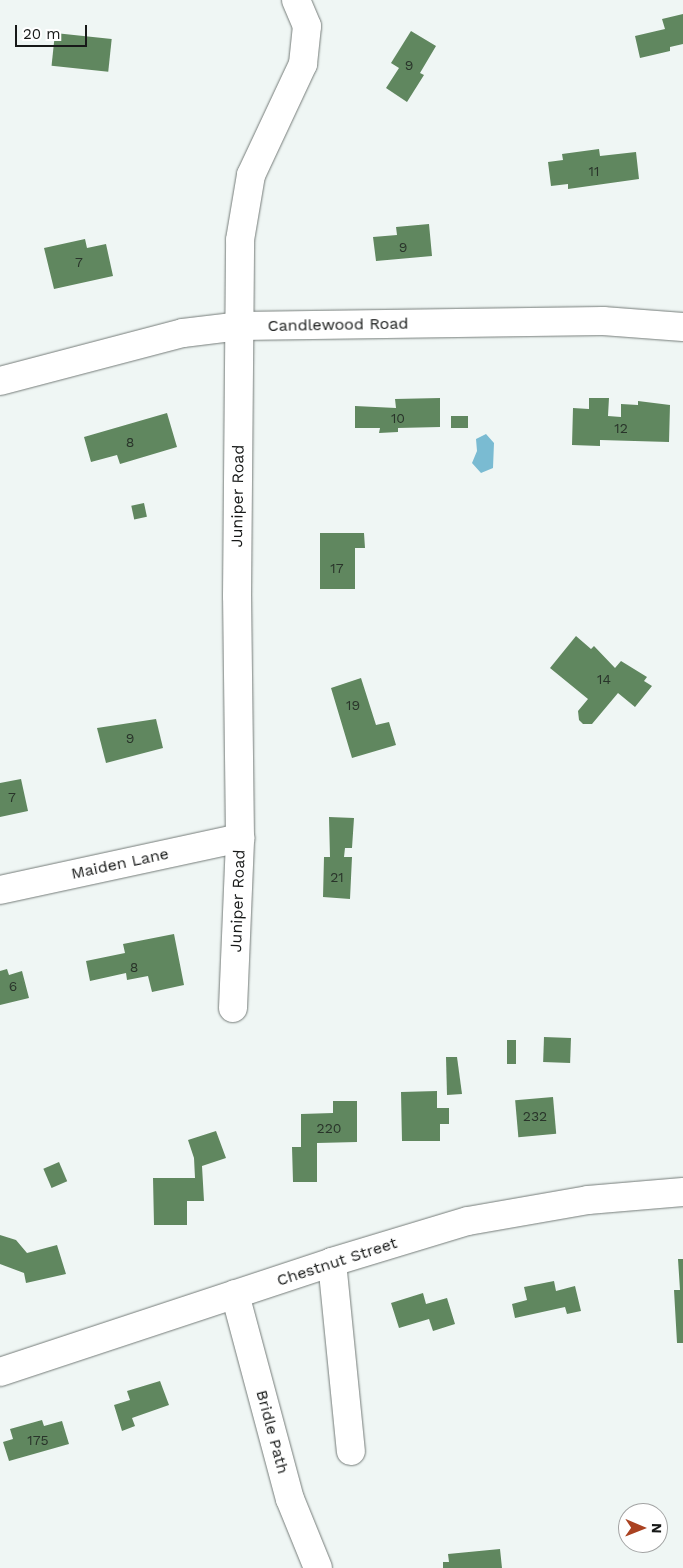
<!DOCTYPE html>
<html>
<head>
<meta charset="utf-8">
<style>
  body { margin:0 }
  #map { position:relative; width:683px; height:1568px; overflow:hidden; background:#eff6f4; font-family:"Work Sans",sans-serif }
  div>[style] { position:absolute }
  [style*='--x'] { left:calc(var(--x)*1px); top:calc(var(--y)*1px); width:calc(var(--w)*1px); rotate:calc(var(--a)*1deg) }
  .water>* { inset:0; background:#7abbd2 }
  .building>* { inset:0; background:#60875f; transform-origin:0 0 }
  .roads { filter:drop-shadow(0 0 1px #757c79) drop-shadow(0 0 1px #757c79) }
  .minor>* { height:28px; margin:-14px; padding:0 14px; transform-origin:14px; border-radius:14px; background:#fff }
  span { translate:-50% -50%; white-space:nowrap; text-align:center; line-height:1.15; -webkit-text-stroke:4px #fff; paint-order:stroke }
  .number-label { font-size:14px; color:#29342a }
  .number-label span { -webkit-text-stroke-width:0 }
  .street-label { font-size:16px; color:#171918 }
  .north { position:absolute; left:618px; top:1503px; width:50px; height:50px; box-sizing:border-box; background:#fff; border:1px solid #a2a3a3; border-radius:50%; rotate:91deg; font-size:14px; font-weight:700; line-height:20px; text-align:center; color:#171918 }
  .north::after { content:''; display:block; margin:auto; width:18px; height:22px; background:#aa4221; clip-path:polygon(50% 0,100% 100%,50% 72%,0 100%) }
  .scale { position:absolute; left:15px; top:25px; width:72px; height:22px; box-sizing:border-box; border:2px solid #171918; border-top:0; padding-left:6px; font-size:15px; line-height:18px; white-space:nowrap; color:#171918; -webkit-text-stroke:4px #fff; paint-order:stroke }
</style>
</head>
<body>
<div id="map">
  <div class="water">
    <div style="clip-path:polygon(486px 434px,494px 443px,493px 468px,481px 473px,472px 463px,477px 451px,476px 439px)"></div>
  </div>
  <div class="building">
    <div style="clip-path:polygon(683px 14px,683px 44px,670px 47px,670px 51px,640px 58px,635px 36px,665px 29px,662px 19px)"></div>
    <div style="clip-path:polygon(411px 31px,436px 46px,420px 73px,424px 75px,407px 102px,386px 88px,399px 68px,391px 63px)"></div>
    <div style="left:55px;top:33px;width:57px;height:33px;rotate:6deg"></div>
    <div style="clip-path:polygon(599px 149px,600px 156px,636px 152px,639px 179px,568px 189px,568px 184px,551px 186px,548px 162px,563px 160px,562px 154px)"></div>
    <div style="clip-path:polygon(429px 224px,432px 256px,376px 261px,373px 237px,397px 235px,396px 227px)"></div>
    <div style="clip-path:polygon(85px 239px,87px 248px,106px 244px,113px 276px,54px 289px,44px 248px)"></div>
    <div style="clip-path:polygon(440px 398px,440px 427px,398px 428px,398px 432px,379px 433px,380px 428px,355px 428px,355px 406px,396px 408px,395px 399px)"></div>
    <div style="clip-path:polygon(589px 398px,609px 398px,608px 416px,621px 417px,621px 404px,638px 405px,638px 401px,670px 405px,669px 442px,600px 440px,600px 446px,572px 445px,573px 408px,589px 409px)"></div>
    <div style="clip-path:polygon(167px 413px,177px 447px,120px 464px,117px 455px,91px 462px,84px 437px)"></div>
    <div style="left:451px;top:416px;width:17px;height:12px"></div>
    <div style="left:144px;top:503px;width:14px;height:13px;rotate:78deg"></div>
    <div style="clip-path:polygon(320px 533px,364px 533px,365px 548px,355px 548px,355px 589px,320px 589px)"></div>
    <div style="clip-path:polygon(576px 636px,591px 649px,594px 646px,615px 668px,621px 661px,647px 677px,644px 681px,652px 686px,635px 707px,618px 693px,592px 724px,583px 724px,579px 720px,578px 711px,588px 699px,550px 668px)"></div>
    <div style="clip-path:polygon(361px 678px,376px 725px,389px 722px,396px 745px,352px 758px,331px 688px)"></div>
    <div style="clip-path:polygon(156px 719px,163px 748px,106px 763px,97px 728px)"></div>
    <div style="clip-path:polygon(21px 779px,28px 811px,0 817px,0 783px)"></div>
    <div style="clip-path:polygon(329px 817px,354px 818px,352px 848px,345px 848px,344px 857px,352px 857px,350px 899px,323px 897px,324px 857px,330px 857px)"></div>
    <div style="clip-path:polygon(174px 934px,184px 985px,152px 992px,148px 976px,127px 980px,126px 973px,90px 981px,86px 961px,125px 953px,123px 944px)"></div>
    <div style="clip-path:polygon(7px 969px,9px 975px,22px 971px,29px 998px,0 1005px,0 971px)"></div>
    <div style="left:544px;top:1037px;width:27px;height:25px;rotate:2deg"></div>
    <div style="left:507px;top:1040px;width:9px;height:24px"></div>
    <div style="clip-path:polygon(446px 1057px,457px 1057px,462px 1094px,447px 1095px)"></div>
    <div style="clip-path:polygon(437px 1091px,437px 1108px,449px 1108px,449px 1124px,440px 1124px,440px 1141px,402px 1141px,401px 1092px)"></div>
    <div style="left:553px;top:1097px;width:37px;height:38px;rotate:85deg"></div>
    <div style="clip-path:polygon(333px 1101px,357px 1101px,357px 1142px,317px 1143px,317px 1182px,293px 1182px,292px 1147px,301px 1147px,301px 1114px,333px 1113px)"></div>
    <div style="clip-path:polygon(216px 1131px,226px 1158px,202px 1166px,204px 1201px,187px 1201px,187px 1225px,154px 1225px,153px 1178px,195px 1178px,194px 1158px,188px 1140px)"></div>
    <div style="left:59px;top:1162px;width:21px;height:17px;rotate:67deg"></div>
    <div style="clip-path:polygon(0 1235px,16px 1240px,27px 1253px,57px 1245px,66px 1274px,26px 1283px,24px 1273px,0 1264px)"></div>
    <div style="clip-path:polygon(678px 1259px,683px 1259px,683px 1343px,677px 1343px,674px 1290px,680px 1290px)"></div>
    <div style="clip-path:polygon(554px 1281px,556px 1291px,575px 1286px,581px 1311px,567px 1314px,565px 1307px,515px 1318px,512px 1304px,527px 1300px,524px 1287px)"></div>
    <div style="clip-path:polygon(423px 1293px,426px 1304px,447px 1298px,455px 1324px,433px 1331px,429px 1319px,399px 1328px,391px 1303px)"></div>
    <div style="clip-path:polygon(160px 1381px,169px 1405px,132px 1418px,135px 1426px,122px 1431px,114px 1405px,130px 1400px,127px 1391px)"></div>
    <div style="clip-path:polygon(42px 1420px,44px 1426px,62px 1421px,69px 1444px,9px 1461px,3px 1442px,13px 1439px,10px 1429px)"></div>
    <div style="clip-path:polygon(500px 1549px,502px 1568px,443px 1568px,443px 1562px,449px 1562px,448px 1554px)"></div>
  </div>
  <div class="roads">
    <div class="minor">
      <div style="--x:0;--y:381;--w:189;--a:-14.7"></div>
      <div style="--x:183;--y:333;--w:57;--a:-7"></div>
      <div style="--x:240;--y:326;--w:363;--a:-0.8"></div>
      <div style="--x:603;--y:321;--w:80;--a:4.3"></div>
      <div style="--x:0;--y:890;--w:246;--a:-12.2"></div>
      <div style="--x:233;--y:1008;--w:170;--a:-87.6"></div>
      <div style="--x:240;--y:838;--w:242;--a:-90.7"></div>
      <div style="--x:237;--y:596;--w:356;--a:-89.5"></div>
      <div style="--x:240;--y:240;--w:66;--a:-80.4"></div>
      <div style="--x:251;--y:175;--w:123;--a:-64.9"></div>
      <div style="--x:303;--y:64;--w:38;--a:-84"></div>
      <div style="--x:307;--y:26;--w:28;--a:-113"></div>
      <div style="--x:332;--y:1262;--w:190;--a:84.3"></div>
      <div style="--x:235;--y:1294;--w:212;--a:75"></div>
      <div style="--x:290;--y:1499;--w:74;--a:67.9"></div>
      <div style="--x:0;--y:1372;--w:350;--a:-18.3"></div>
      <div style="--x:332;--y:1262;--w:142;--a:-16.8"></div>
      <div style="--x:468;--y:1221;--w:122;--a:-9.9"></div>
      <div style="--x:588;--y:1200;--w:95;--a:-4.8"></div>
    </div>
  </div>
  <div class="number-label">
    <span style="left:409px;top:65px">9</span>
    <span style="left:594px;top:171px">11</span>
    <span style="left:403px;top:247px">9</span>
    <span style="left:79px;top:262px">7</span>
    <span style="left:398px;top:418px">10</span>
    <span style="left:621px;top:428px">12</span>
    <span style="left:130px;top:442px">8</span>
    <span style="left:337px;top:568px">17</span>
    <span style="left:604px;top:679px">14</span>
    <span style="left:353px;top:705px">19</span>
    <span style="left:130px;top:738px">9</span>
    <span style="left:12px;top:797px">7</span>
    <span style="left:337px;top:877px">21</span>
    <span style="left:134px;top:967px">8</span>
    <span style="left:13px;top:986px">6</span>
    <span style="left:535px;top:1116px">232</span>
    <span style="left:329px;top:1128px">220</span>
    <span style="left:38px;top:1440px">175</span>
  </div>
  <div class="street-label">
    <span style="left:338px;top:325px;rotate:-1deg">Candlewood Road</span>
    <span style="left:238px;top:496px;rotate:-89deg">Juniper Road</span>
    <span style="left:120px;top:864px;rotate:-12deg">Maiden Lane</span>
    <span style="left:238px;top:901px;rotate:-88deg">Juniper Road</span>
    <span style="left:337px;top:1262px;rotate:-18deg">Chestnut Street</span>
    <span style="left:272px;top:1432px;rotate:75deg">Bridle Path</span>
  </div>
  <div class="north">N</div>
  <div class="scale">20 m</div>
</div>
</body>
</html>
